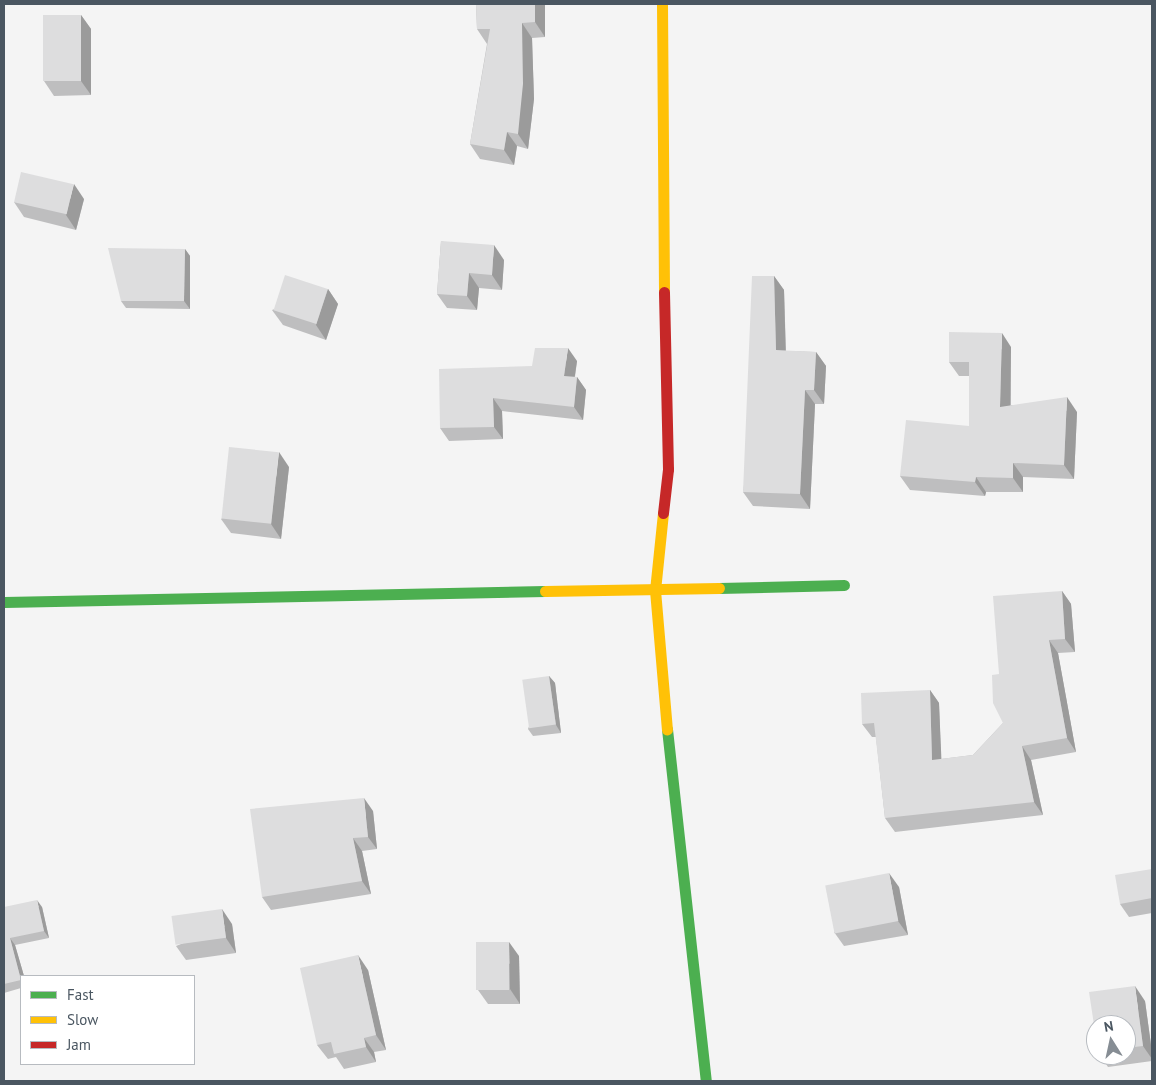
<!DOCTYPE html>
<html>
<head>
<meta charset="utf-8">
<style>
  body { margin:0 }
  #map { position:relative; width:1156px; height:1085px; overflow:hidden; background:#f4f4f4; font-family:"PT Sans",sans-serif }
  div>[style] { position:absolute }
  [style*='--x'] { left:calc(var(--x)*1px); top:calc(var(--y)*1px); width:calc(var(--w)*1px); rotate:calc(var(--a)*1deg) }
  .fast>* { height:11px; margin:-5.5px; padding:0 5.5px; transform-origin:5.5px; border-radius:5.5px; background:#4caf50 }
  .slow>* { height:11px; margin:-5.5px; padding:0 5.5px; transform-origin:5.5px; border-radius:5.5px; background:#ffc107 }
  .jam>* { height:11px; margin:-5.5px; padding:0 5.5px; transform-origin:5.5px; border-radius:5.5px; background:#c62828 }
  .wall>* { inset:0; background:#bebebf }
  .shaded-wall>* { inset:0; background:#9b9b9b }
  .building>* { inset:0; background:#ddddde; transform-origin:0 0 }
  span { translate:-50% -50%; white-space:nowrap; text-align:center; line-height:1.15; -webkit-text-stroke:4.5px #fff; paint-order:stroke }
  .frame { position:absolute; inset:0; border:5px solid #4a5661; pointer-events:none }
  .legend { position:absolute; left:20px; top:975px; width:175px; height:90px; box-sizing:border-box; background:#fff; border:1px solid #b7bbc0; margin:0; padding:6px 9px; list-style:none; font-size:15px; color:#4a5661 }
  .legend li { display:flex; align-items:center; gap:10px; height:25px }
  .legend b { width:25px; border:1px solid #b7bbc0 }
  .north { position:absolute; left:1086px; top:1015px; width:50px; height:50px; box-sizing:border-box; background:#fff; border:1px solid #b7bbc0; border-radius:50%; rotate:350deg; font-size:14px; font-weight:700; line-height:20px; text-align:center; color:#4a5661 }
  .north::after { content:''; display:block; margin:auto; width:18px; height:22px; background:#868d94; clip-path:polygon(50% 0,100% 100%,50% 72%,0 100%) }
</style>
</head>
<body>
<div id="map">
  <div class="fast">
    <div style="--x:719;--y:588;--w:125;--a:-1.4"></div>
    <div style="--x:4;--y:602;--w:541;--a:-1.16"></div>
    <div style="--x:667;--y:729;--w:354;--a:83.7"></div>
  </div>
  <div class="slow">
    <div style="--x:662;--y:4;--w:288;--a:89.6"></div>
    <div style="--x:663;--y:513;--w:77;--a:95.9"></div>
    <div style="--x:655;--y:590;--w:140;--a:85.1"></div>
    <div style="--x:545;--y:591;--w:174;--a:-1"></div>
  </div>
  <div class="jam">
    <div style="--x:663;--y:513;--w:44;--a:-83.5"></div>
    <div style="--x:668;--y:469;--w:177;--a:-91.3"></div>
  </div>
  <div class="wall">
    <div style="clip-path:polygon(476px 4px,545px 4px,545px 37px,532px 38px,534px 99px,528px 149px,517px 146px,514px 165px,480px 159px,470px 144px,487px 44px,477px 29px)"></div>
    <div style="clip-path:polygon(81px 15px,91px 29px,91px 95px,54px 96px,44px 81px)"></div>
    <div style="clip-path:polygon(84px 199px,76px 230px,24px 217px,14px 202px)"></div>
    <div style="clip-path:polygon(441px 241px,504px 260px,502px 290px,479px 288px,477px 310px,447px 308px,437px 294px)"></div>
    <div style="clip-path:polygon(185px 249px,190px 256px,190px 309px,126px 308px,121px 301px)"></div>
    <div style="clip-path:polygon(774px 276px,784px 290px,786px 351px,816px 352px,826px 366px,824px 404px,815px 404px,810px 509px,753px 506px,743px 492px)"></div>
    <div style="clip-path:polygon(328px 289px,338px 304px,326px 340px,283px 325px,272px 310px)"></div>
    <div style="clip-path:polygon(1011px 347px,1011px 405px,1077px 412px,1074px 479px,1023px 477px,1023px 492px,986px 492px,985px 496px,910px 490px,900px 476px,969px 426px,969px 376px,959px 376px,949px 362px)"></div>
    <div style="clip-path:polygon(577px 361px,575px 377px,577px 377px,586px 390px,583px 420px,502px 411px,503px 439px,449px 441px,440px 428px,532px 366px)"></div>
    <div style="clip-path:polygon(289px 467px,281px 539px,231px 533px,221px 519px)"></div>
    <div style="clip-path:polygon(1062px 591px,1071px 604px,1075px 652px,1058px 653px,1076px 752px,1031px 760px,1043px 815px,895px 832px,885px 818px,876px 737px,872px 737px,862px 724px,930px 690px,939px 703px,941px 759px,973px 755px,1003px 723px,999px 674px)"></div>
    <div style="clip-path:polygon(549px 676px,555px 683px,561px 733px,533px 736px,528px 729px)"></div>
    <div style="clip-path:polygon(373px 811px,377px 849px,362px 851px,371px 894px,271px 910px,262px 897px)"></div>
    <div style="clip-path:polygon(1152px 869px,1152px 913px,1129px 917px,1120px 904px)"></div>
    <div style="clip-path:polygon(899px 887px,908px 935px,844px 946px,834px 932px)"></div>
    <div style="clip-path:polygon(4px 907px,42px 907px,49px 938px,15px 945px,24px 976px,21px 976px,21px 988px,4px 993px)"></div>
    <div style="clip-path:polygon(232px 924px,236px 953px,186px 960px,176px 946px)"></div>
    <div style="clip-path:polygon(519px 956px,520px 1004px,488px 1004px,478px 990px)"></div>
    <div style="clip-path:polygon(368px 970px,386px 1050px,374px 1052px,376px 1062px,344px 1069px,336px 1057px,328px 1059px,317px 1045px)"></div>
    <div style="clip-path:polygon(1145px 1001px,1152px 1052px,1152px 1061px,1108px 1067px,1100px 1055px,1126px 1055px,1126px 1025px)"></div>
  </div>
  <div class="shaded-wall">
    <div style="clip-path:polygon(535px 4px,545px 4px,545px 37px,535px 22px)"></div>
    <div style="clip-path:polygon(81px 15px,91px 29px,91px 95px,81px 81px)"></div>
    <div style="clip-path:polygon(522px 23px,532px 38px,534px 99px,528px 149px,518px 134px)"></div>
    <div style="clip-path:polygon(507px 132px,517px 146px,514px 165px,504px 150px)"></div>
    <div style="clip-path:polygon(74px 184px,84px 199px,76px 230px,66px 215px)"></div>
    <div style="clip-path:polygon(494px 245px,504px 260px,502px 290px,492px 275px)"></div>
    <div style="clip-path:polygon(185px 249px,190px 256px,190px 309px,184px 301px)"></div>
    <div style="clip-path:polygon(469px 273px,479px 288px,477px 310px,467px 296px)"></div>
    <div style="clip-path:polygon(774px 276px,784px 290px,786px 364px,776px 350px)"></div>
    <div style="clip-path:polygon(328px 289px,338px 304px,326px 340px,316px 325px)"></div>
    <div style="clip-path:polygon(1002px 333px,1011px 347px,1010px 421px,1000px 407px)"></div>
    <div style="clip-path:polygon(568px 348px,577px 361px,573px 388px,564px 376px)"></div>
    <div style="clip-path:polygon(816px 352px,826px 366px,824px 404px,814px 390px)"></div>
    <div style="clip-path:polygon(577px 377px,586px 390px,583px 420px,574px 407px)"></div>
    <div style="clip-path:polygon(805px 390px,815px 404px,810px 509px,800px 494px)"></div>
    <div style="clip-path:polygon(1067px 397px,1077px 412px,1074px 479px,1064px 465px)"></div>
    <div style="clip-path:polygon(493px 398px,502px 411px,503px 439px,494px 427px)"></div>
    <div style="clip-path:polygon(279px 452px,289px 467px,281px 539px,271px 524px)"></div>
    <div style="clip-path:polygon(1013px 463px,1023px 477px,1023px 492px,1013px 478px)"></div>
    <div style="clip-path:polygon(976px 477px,986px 492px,985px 496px,975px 482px)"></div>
    <div style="clip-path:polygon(1062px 591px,1071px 604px,1075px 652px,1065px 639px)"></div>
    <div style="clip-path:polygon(1049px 640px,1058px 653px,1076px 752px,1067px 738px)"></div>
    <div style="clip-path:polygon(549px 676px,555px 683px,561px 733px,556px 725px)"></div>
    <div style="clip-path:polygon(930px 690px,939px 703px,942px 773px,932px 760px)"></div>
    <div style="clip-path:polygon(1022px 746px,1031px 760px,1043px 815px,1034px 802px)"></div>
    <div style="clip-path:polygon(364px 798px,373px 811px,377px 849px,368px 837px)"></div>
    <div style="clip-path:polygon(353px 838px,362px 851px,371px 894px,362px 881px)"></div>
    <div style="clip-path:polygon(889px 873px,899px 887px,908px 935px,898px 921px)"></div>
    <div style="clip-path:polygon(37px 900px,42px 907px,49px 938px,44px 931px)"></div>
    <div style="clip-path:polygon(222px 909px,232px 924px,236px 953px,226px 938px)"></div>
    <div style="clip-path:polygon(10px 938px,15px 945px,24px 976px,21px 976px,21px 980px)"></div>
    <div style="clip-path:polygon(509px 942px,519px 956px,520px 1004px,510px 989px)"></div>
    <div style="clip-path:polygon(358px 955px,368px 970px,386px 1050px,376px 1035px)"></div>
    <div style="clip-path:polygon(1135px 986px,1145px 1001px,1152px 1052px,1152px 1059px,1143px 1046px)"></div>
    <div style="clip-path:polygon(364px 1038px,374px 1052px,376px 1062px,366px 1047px)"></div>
  </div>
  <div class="building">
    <div style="clip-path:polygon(476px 4px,535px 4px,535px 22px,522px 23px,523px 84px,518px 134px,507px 132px,504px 150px,470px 144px,490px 29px,477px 29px)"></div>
    <div style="left:43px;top:15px;width:38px;height:66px"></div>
    <div style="left:21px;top:172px;width:54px;height:31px;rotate:13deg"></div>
    <div style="clip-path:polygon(441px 241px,494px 245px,492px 275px,469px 273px,467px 296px,437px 294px)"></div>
    <div style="clip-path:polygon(108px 248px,185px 249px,184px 301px,121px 301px)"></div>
    <div style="left:285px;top:275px;width:45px;height:37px;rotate:18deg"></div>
    <div style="clip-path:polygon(752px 276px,774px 276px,776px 350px,816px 352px,814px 390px,805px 390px,800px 494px,743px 492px)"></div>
    <div style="clip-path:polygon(949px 332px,1002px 333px,1000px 407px,1067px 397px,1064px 465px,1013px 463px,1013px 478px,976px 477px,975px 482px,900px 476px,906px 420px,969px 426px,969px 362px,949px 362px)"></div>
    <div style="clip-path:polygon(535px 348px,568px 348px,564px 376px,577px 377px,574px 407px,493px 398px,494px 427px,440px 428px,439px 369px,532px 366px)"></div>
    <div style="left:229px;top:447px;width:50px;height:72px;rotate:6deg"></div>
    <div style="clip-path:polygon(1062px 591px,1065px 639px,1049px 640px,1067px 738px,1022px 746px,1034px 802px,885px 818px,874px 723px,862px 724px,861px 693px,930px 690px,932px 760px,973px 755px,1003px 723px,993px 703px,992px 675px,999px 674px,993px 596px)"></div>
    <div style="left:549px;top:676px;width:49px;height:27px;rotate:82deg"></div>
    <div style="clip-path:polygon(364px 798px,368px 837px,353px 838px,362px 881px,262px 897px,250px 809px)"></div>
    <div style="clip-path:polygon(1152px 869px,1152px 898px,1120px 904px,1115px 875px)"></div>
    <div style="left:889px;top:873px;width:49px;height:65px;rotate:79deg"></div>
    <div style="clip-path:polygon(37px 900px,44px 931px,10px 938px,21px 980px,4px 984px,4px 907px)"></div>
    <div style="left:222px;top:909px;width:29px;height:51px;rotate:82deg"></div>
    <div style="left:476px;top:942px;width:33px;height:48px"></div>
    <div style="clip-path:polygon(358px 955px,376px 1035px,364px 1038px,366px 1047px,334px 1054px,331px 1042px,317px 1045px,300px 968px)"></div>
    <div style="clip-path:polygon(1135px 986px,1143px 1046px,1126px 1048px,1126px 1025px,1096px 1025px,1096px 1038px,1089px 992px)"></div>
  </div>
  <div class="frame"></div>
  <ul class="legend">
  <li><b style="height:6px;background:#4caf50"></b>Fast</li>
  <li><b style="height:6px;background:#ffc107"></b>Slow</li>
  <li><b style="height:6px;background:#c62828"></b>Jam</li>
  </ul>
  <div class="north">N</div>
</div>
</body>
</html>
